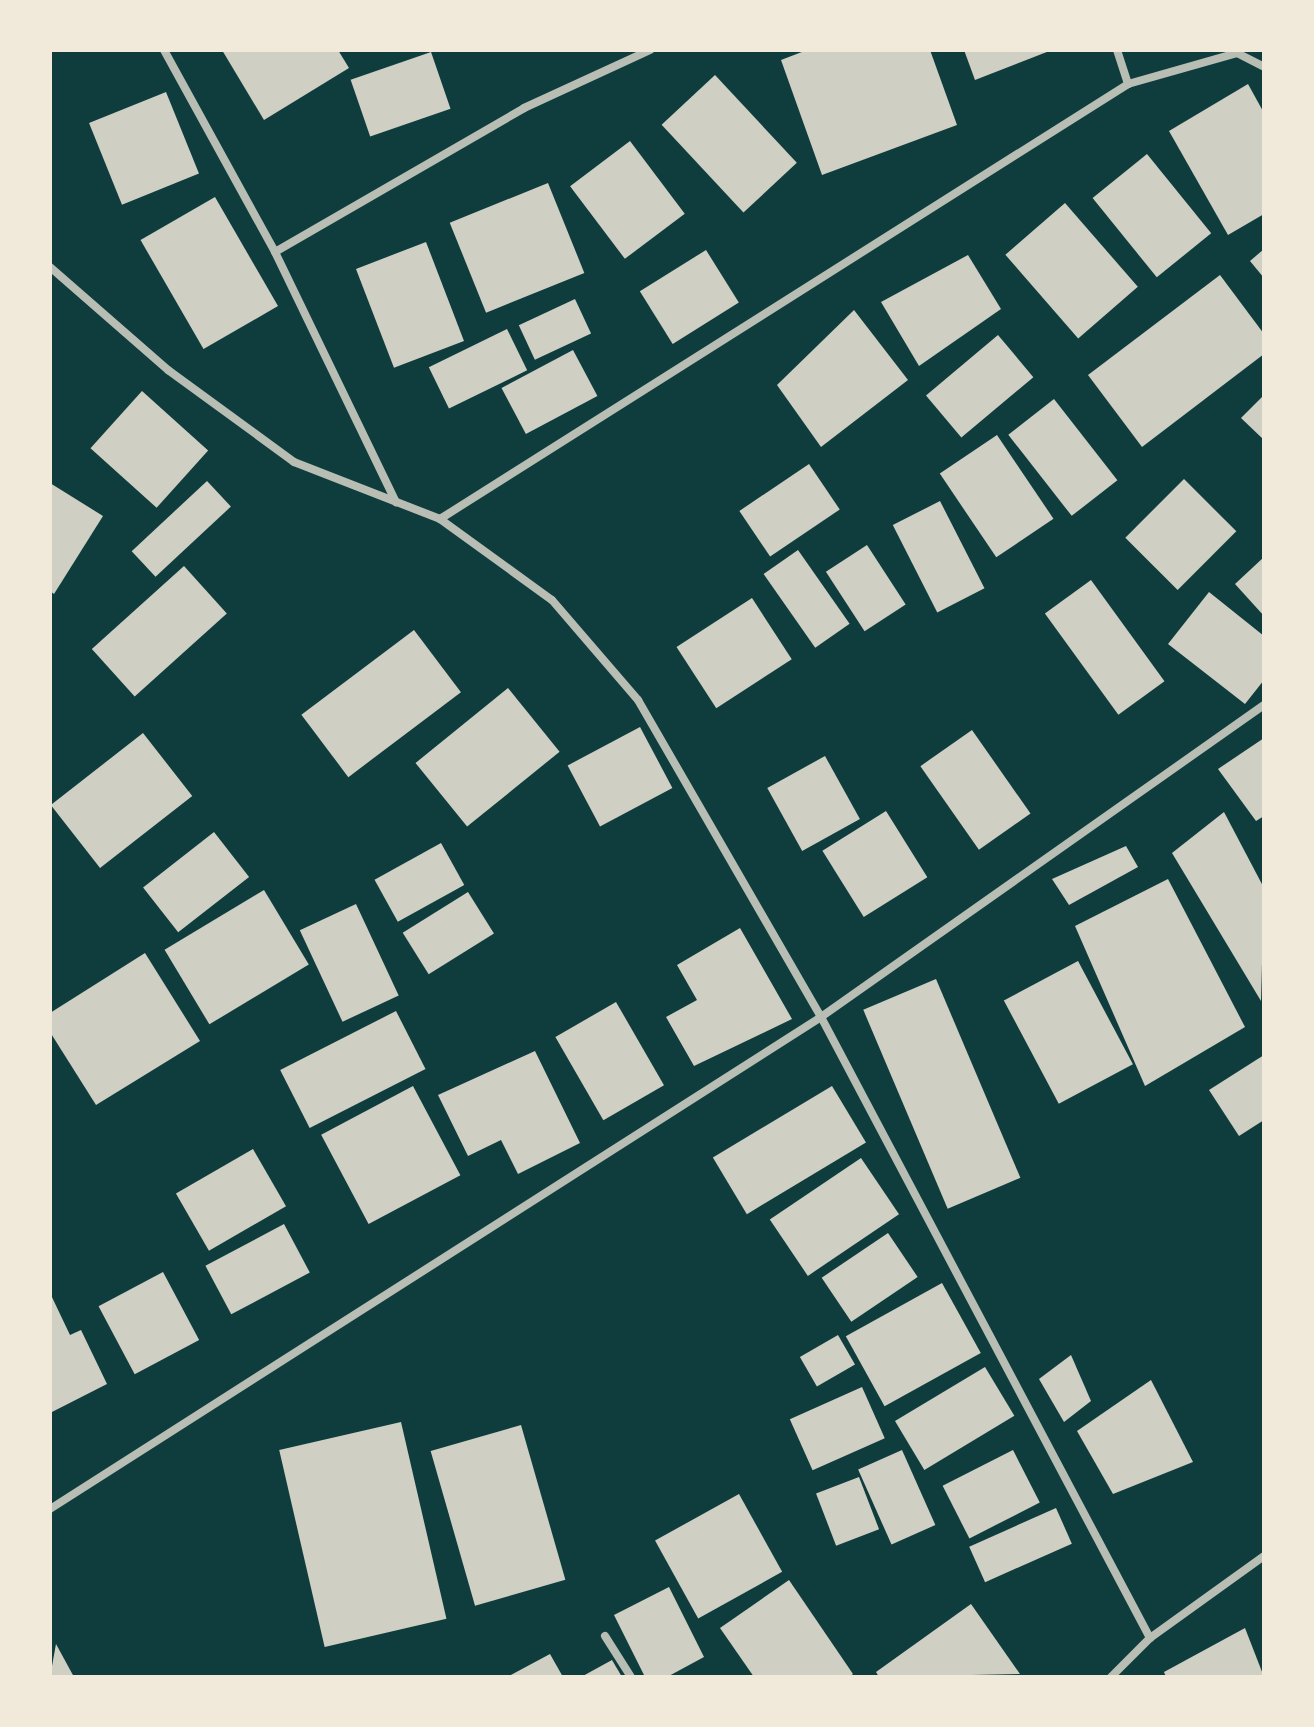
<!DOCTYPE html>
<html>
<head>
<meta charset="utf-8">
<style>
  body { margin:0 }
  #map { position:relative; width:1314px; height:1727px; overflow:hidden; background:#0f3d3e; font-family:"Titillium Web",sans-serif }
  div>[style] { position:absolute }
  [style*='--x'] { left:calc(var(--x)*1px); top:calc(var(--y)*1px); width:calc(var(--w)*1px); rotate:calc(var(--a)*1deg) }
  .building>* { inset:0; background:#cfcfc3; transform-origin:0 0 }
  .minor>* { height:8px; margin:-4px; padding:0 4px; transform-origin:4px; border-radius:4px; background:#b8beb3 }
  span { translate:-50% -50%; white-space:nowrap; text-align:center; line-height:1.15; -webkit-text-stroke:8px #f1e9da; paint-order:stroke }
  .frame { position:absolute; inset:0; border:52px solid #f1e9da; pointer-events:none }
</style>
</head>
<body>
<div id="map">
  <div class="building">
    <div style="clip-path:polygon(222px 50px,338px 50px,349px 68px,264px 120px)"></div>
    <div style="clip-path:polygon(807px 50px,930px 50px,957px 125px,822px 175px,781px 60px)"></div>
    <div style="clip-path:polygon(964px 50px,1052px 50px,975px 80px)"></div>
    <div style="left:431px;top:52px;width:60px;height:85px;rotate:71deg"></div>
    <div style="left:715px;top:75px;width:120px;height:73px;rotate:47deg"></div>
    <div style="clip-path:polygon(1248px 84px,1264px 113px,1264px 214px,1228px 235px,1169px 131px)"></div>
    <div style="left:166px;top:92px;width:88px;height:83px;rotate:68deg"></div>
    <div style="left:630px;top:141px;width:91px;height:75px;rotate:53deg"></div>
    <div style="left:1147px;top:154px;width:102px;height:70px;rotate:51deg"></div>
    <div style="left:548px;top:183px;width:97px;height:106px;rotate:68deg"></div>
    <div style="left:215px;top:197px;width:126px;height:86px;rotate:60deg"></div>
    <div style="left:1065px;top:203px;width:111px;height:79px;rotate:49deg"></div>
    <div style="left:426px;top:242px;width:106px;height:75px;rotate:69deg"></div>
    <div style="clip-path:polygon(1264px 249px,1264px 278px,1250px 261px)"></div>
    <div style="left:706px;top:250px;width:62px;height:78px;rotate:58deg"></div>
    <div style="clip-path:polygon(968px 255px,1001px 309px,919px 366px,881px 302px)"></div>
    <div style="clip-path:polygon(1220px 275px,1264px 334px,1264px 354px,1142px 447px,1088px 375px)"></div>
    <div style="left:575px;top:299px;width:38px;height:62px;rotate:65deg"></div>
    <div style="clip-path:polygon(854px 310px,908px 380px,821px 447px,777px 385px)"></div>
    <div style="left:507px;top:329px;width:46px;height:87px;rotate:64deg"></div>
    <div style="left:998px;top:335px;width:55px;height:94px;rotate:50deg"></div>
    <div style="left:573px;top:350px;width:52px;height:81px;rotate:62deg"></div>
    <div style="left:142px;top:391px;width:89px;height:77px;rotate:42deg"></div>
    <div style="clip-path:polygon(1264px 395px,1264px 440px,1241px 418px)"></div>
    <div style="left:1054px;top:399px;width:103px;height:58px;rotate:52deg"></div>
    <div style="left:997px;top:435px;width:101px;height:69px;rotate:56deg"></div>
    <div style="left:809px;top:464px;width:55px;height:84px;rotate:56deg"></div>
    <div style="left:1184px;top:479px;width:74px;height:83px;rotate:45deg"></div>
    <div style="left:207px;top:481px;width:35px;height:103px;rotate:47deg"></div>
    <div style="clip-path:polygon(50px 483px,103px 516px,54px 594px,50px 591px)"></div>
    <div style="left:940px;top:501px;width:98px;height:53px;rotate:63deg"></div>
    <div style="left:867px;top:545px;width:71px;height:49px;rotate:57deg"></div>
    <div style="left:798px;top:550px;width:90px;height:42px;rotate:55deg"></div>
    <div style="clip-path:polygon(1264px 557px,1264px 616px,1235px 584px)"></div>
    <div style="left:184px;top:566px;width:64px;height:124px;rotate:48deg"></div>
    <div style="left:1091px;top:580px;width:125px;height:57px;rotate:54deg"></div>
    <div style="clip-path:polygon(1209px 592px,1264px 636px,1264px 680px,1245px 704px,1168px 644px)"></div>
    <div style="left:752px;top:598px;width:73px;height:90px;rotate:57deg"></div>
    <div style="left:414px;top:630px;width:78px;height:141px;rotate:53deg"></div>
    <div style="left:508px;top:688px;width:82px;height:119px;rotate:51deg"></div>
    <div style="left:640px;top:727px;width:69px;height:82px;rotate:62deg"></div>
    <div style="left:972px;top:730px;width:102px;height:63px;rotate:55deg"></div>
    <div style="left:143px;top:733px;width:80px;height:117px;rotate:52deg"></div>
    <div style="clip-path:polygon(1264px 738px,1264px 816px,1256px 821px,1218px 769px)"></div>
    <div style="left:825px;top:756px;width:72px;height:66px;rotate:61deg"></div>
    <div style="left:886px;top:811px;width:78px;height:75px;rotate:58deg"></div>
    <div style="clip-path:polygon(1224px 812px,1264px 888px,1261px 1001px,1172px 853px)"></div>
    <div style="left:214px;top:832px;width:57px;height:90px;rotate:52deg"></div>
    <div style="left:441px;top:843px;width:48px;height:76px;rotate:61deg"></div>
    <div style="clip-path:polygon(1126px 846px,1138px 867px,1069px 905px,1052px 879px)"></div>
    <div style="clip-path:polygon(1168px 879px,1245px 1027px,1145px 1086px,1075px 926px)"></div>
    <div style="left:264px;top:890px;width:87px;height:116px;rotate:59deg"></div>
    <div style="left:468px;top:892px;width:49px;height:77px;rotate:58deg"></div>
    <div style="left:356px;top:904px;width:101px;height:62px;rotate:65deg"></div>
    <div style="clip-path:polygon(740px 928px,792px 1019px,694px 1066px,666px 1017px,697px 1000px,677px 965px)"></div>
    <div style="clip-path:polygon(145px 953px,200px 1041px,96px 1105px,50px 1032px,50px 1013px)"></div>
    <div style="left:1078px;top:961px;width:117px;height:84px;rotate:62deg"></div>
    <div style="left:936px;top:979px;width:216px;height:79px;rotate:67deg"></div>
    <div style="left:616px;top:1002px;width:96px;height:70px;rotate:60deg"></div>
    <div style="left:396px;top:1011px;width:65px;height:130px;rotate:63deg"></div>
    <div style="clip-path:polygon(535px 1051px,580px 1143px,518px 1174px,501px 1140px,468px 1156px,438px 1095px)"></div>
    <div style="clip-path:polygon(1264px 1055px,1264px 1120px,1239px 1136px,1209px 1090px)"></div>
    <div style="left:413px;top:1086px;width:101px;height:104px;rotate:62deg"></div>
    <div style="left:832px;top:1086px;width:66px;height:139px;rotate:59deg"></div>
    <div style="left:253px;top:1149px;width:66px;height:89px;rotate:60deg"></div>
    <div style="left:861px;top:1158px;width:68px;height:110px;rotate:56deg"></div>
    <div style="left:284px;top:1224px;width:55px;height:89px;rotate:62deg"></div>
    <div style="left:888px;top:1233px;width:53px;height:80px;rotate:56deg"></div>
    <div style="left:163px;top:1272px;width:77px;height:73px;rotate:62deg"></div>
    <div style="left:942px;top:1283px;width:80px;height:110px;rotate:61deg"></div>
    <div style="clip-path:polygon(50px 1293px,70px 1335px,81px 1330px,107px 1384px,50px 1413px)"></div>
    <div style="left:838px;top:1335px;width:34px;height:44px;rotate:60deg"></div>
    <div style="clip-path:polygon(1071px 1355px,1091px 1401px,1064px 1422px,1039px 1379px)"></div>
    <div style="left:985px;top:1367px;width:57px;height:105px;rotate:59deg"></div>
    <div style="clip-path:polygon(1151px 1380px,1193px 1462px,1113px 1494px,1077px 1431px)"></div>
    <div style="left:862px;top:1387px;width:56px;height:79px;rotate:66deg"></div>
    <div style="left:401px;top:1422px;width:202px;height:125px;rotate:77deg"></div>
    <div style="left:521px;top:1425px;width:161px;height:94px;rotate:74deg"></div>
    <div style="left:902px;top:1450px;width:82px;height:48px;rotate:66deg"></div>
    <div style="left:1013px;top:1450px;width:59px;height:79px;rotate:63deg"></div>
    <div style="left:859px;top:1477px;width:56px;height:46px;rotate:69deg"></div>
    <div style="left:739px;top:1494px;width:89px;height:96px;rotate:61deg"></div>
    <div style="left:1056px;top:1508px;width:39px;height:95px;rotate:66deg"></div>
    <div style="clip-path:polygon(789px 1580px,853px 1674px,849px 1677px,754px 1677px,720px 1628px)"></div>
    <div style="clip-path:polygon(669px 1587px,704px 1657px,667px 1677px,645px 1677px,614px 1615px)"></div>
    <div style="clip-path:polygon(971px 1604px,1020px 1674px,879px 1677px,876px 1672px)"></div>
    <div style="clip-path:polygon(1245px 1628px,1264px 1677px,1166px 1677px,1164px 1672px)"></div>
    <div style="clip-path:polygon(56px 1644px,74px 1677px,50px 1677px)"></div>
    <div style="clip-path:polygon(550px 1654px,563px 1677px,507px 1677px)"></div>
    <div style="clip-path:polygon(612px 1660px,622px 1677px,581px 1677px)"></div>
  </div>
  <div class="minor">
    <div style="--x:164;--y:50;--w:230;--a:61.2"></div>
    <div style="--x:275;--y:252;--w:278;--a:64.2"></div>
    <div style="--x:1117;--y:50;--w:36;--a:72"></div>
    <div style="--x:275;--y:252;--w:288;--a:-30"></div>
    <div style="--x:524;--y:108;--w:139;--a:-24.7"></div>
    <div style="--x:50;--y:267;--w:157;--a:41.1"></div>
    <div style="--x:168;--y:370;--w:156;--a:36.1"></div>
    <div style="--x:294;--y:462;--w:157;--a:21.3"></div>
    <div style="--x:440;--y:519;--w:138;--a:35.9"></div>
    <div style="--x:552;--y:600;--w:132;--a:49.3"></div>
    <div style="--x:638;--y:700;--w:366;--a:60"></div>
    <div style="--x:821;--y:1017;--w:703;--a:62.09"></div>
    <div style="--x:440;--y:519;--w:814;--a:-32.3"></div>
    <div style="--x:1128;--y:84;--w:113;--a:-15.9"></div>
    <div style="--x:1237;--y:53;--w:30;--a:27"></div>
    <div style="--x:50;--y:1509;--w:915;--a:-32.54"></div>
    <div style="--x:821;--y:1017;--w:542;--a:-35.16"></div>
    <div style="--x:605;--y:1636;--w:49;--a:57.6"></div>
    <div style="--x:1111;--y:1677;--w:55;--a:-45"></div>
    <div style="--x:1150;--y:1638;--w:140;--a:-35.7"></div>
  </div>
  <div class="frame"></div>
</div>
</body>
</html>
